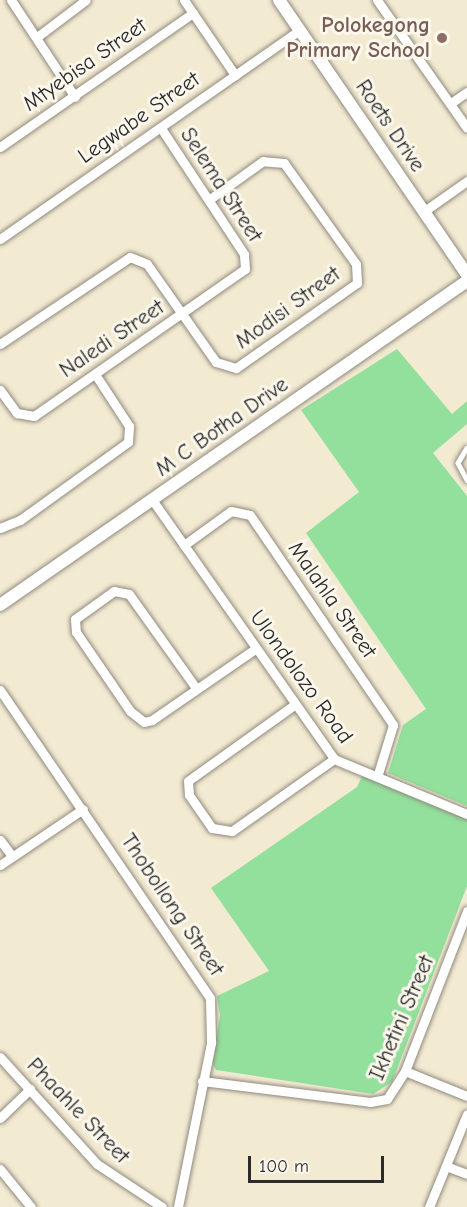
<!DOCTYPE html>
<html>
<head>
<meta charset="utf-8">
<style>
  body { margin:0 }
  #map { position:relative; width:467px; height:1207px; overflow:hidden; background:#f3ead2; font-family:"Comic Neue",sans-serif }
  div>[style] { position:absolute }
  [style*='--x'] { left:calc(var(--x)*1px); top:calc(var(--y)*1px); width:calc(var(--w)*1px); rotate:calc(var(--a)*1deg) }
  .green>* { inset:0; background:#93e09d }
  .roads { filter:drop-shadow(0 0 2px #8f8a7e) drop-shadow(0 0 2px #8f8a7e) }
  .service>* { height:4.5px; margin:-2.25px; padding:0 2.25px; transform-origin:2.25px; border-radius:2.25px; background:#fff }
  .minor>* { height:9px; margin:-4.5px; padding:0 4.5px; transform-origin:4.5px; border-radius:4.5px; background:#fff }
  .tertiary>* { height:12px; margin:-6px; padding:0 6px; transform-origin:6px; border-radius:6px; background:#fff }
  .dots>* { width:16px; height:16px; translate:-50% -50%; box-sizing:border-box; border:3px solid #fbf7ec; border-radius:50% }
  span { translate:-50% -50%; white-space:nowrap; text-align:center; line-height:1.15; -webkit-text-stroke:6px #fbf7ec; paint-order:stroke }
  .education-label { font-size:22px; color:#785e54; font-weight:700 }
  .right { translate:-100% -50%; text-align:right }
  .street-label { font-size:22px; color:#2b2b2b }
  .scale { position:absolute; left:248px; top:1156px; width:136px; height:27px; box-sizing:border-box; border:3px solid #2b2b2b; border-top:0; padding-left:8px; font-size:18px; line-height:21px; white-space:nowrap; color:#2b2b2b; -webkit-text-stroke:4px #fbf7ec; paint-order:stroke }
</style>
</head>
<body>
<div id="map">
  <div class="green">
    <div style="clip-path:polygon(397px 349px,452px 414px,467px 401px,467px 424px,433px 453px,467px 496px,467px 806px,388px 773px,403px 725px,426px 709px,306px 533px,359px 492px,301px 410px)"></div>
    <div style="clip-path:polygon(363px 774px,467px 817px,467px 886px,392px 1082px,373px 1094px,216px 1070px,212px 1062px,220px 1015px,217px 996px,269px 971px,211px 888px,357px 787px)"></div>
  </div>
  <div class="roads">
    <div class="service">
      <div style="--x:467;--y:448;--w:17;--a:121"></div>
      <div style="--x:458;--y:463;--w:19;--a:62"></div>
    </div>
    <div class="minor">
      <div style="--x:11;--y:0;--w:116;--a:56.6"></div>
      <div style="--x:184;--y:0;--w:91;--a:55.8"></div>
      <div style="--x:377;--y:0;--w:156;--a:54.9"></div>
      <div style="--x:37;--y:37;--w:61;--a:-37.1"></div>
      <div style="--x:451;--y:103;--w:19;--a:-35"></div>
      <div style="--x:0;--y:147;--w:235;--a:-34.8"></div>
      <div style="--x:423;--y:212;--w:54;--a:-35.2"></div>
      <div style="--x:0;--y:239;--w:366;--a:-34.9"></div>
      <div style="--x:0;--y:344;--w:156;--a:-33.8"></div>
      <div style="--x:130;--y:257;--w:18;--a:22"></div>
      <div style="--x:147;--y:264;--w:120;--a:54.9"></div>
      <div style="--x:216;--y:362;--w:21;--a:17"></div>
      <div style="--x:236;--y:368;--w:148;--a:-35.1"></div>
      <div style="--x:357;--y:283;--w:19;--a:-93"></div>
      <div style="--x:356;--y:264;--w:124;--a:-125.5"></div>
      <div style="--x:284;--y:163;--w:21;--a:-175"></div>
      <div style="--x:263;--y:161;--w:65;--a:144.4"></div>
      <div style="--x:0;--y:390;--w:29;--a:54"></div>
      <div style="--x:17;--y:413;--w:17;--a:10"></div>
      <div style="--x:34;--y:416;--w:257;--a:-34.9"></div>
      <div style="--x:245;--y:269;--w:15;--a:-94"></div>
      <div style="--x:244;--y:254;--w:151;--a:-123.4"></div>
      <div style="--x:153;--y:501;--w:315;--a:54.9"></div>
      <div style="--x:334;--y:759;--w:144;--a:22.5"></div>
      <div style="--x:0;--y:528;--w:22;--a:-22"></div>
      <div style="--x:20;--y:520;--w:133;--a:-35.8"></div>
      <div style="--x:128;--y:442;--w:16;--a:-86"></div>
      <div style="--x:129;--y:426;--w:62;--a:-123.2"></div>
      <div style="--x:184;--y:545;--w:58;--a:-35.9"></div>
      <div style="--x:231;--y:511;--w:19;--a:12"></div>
      <div style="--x:250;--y:515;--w:254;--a:55.7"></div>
      <div style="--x:393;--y:725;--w:54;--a:107.1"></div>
      <div style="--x:196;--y:688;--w:115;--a:-125.5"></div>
      <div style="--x:129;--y:594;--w:15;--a:-169"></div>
      <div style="--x:114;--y:591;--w:48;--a:144.3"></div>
      <div style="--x:75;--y:619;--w:13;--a:86"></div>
      <div style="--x:76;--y:632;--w:96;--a:55.6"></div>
      <div style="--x:130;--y:711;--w:18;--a:38"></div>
      <div style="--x:144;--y:722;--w:8;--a:-14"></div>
      <div style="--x:152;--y:720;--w:125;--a:-34.6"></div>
      <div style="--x:0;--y:690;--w:373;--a:55.7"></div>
      <div style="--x:210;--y:998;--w:45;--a:88.7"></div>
      <div style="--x:211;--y:1043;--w:167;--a:101.4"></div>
      <div style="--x:294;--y:705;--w:130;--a:144.4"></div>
      <div style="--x:188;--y:781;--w:14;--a:86"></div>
      <div style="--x:189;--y:795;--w:40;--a:55.1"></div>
      <div style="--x:212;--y:828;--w:20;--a:9"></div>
      <div style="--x:232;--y:831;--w:125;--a:-35.2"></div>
      <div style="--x:0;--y:840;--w:20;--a:53"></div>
      <div style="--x:0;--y:865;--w:100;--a:-34"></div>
      <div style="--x:0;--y:1057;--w:144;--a:47.8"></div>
      <div style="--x:97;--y:1164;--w:78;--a:33.5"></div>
      <div style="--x:405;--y:1071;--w:67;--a:22"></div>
      <div style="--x:202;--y:1081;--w:169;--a:7.1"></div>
      <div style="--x:370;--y:1102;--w:17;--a:-10"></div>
      <div style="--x:387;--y:1099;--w:33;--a:-57"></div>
      <div style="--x:405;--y:1071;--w:172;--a:-68.8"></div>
      <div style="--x:0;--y:1118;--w:42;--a:-44"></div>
      <div style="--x:446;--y:1166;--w:22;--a:21"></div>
      <div style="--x:0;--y:1169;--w:49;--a:50.8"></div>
      <div style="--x:429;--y:1207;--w:100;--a:-67.8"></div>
    </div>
    <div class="tertiary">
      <div style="--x:279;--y:0;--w:333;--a:55.6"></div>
      <div style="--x:0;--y:605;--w:568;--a:-34.75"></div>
    </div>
  </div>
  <div class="dots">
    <div style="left:442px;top:38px;background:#8d6e63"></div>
  </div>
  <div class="education-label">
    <span class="right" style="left:430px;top:38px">Polokegong<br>Primary School</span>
  </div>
  <div class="street-label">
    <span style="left:85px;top:65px;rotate:-35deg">Mtyebisa Street</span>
    <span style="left:139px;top:118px;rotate:-35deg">Legwabe Street</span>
    <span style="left:390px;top:126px;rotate:56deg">Roets Drive</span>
    <span style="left:221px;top:185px;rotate:57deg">Selema Street</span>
    <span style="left:288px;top:308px;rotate:-36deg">Modisi Street</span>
    <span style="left:112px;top:339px;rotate:-34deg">Naledi Street</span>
    <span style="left:222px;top:427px;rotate:-35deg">M C Botha Drive</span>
    <span style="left:332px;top:600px;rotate:55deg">Malahla Street</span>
    <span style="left:301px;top:677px;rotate:54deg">Ulondolozo Road</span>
    <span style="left:172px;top:905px;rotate:56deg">Thobollong Street</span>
    <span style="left:402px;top:1018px;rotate:-67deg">Ikhetini Street</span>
    <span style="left:78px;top:1111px;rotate:46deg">Phaahle Street</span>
  </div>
  <div class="scale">100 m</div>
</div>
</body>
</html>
